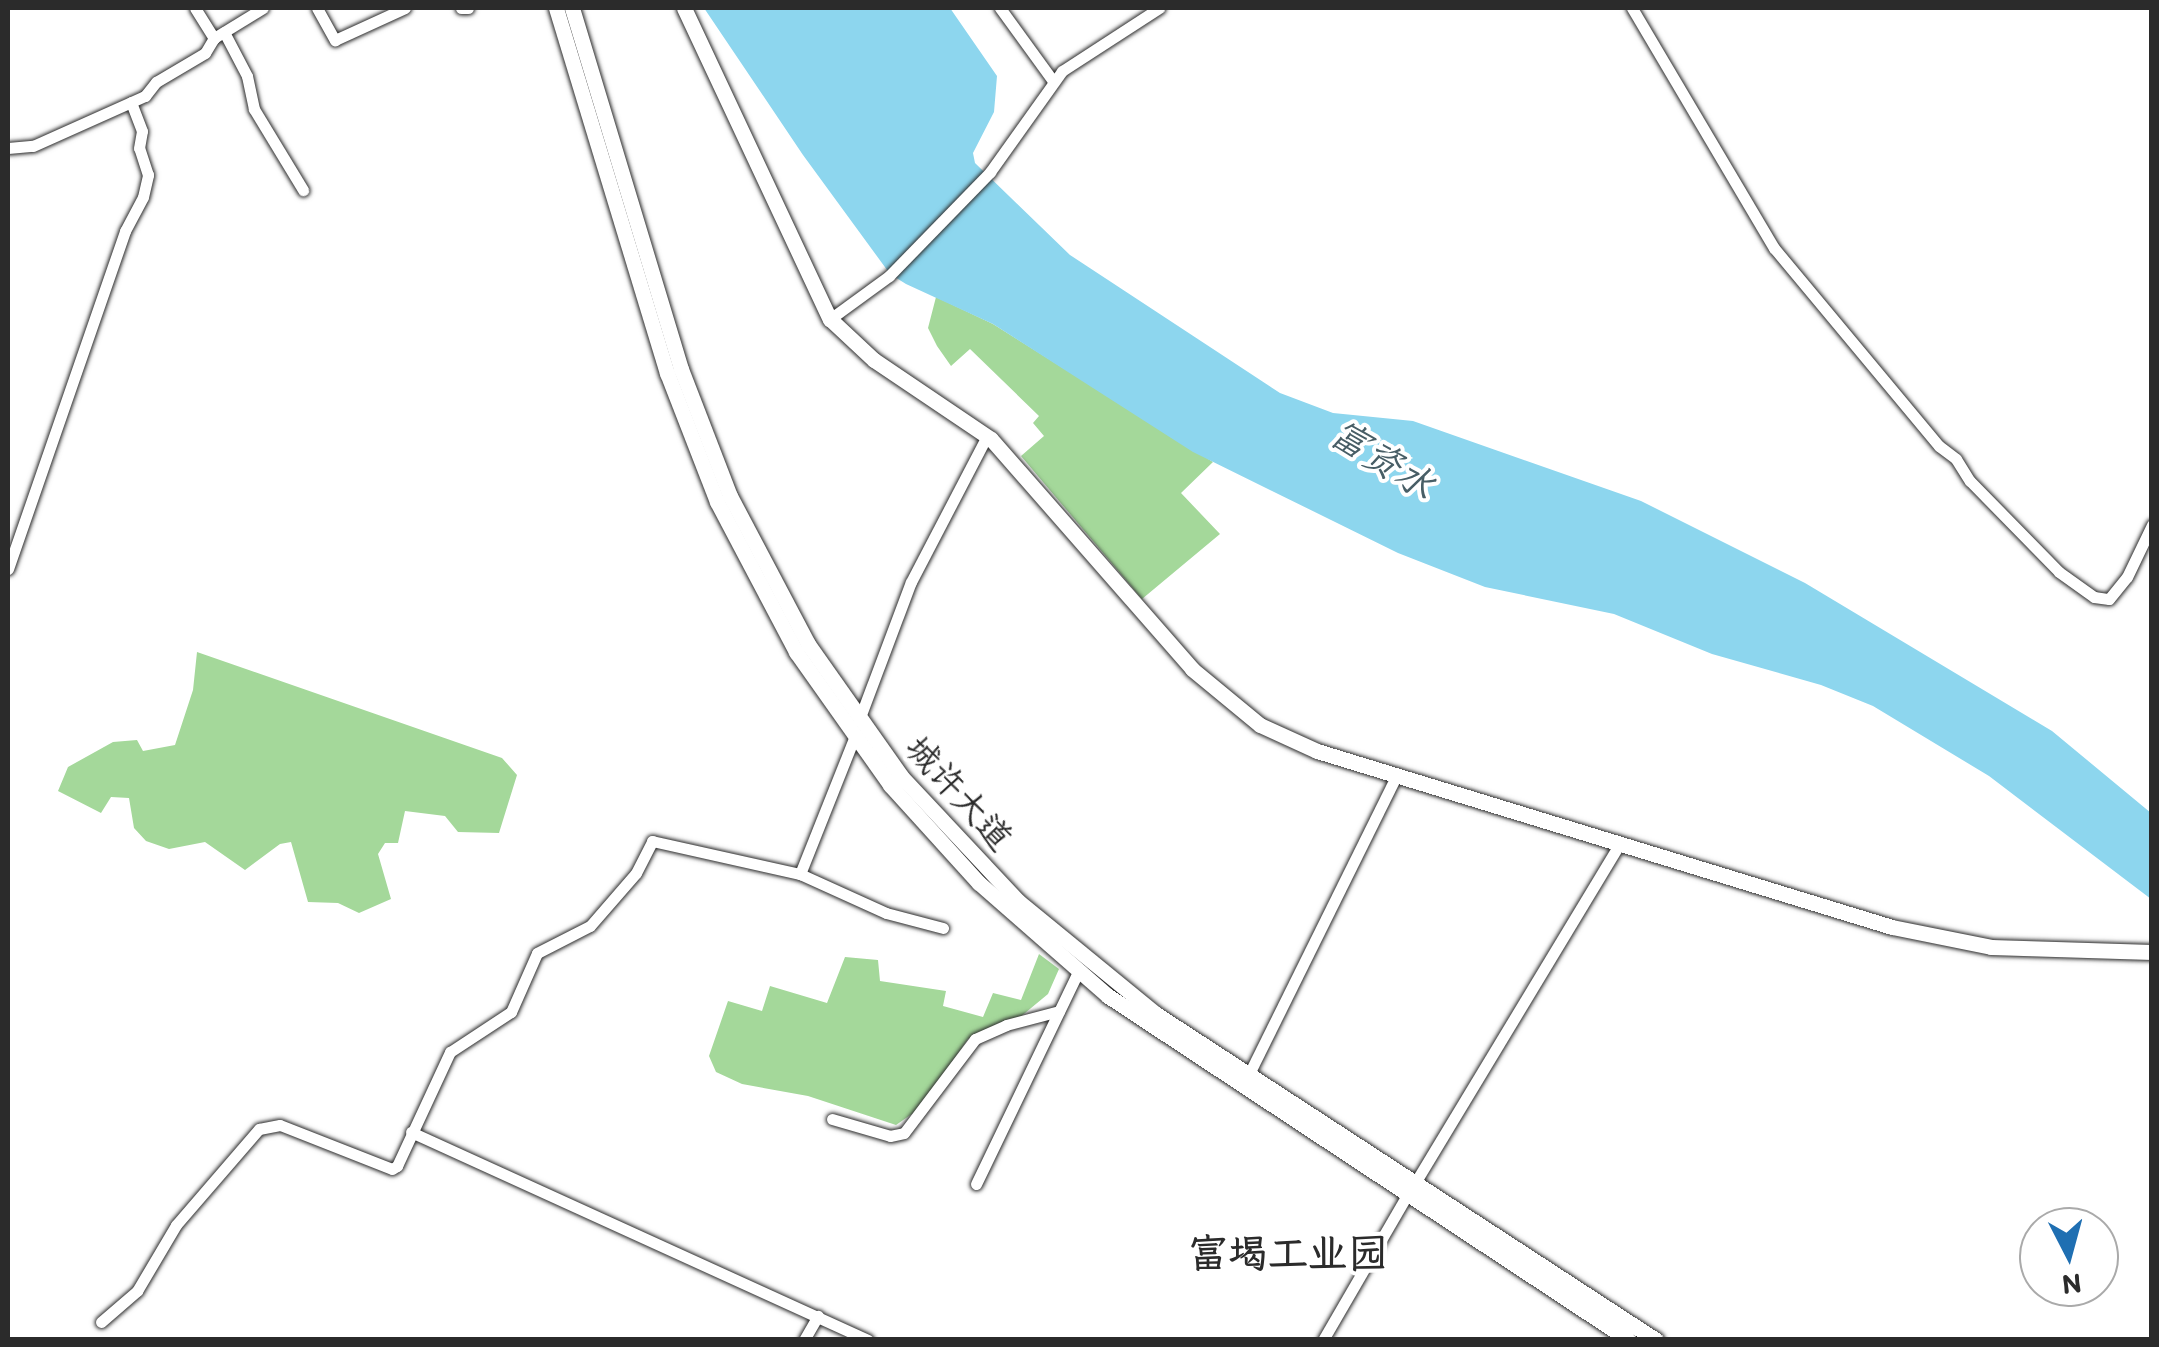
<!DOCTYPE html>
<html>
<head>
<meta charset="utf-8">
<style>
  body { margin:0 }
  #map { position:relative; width:2159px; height:1347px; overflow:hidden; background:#fff; font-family:Itim,"LXGW WenKai TC",sans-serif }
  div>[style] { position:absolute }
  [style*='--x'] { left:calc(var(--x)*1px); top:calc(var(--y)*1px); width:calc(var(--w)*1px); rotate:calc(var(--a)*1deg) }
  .green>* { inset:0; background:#a4d89a }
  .water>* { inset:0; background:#8dd6ee }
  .roads { filter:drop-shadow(0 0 2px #2b2b2b) drop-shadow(0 0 2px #2b2b2b) }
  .street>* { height:11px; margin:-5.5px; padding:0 5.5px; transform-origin:5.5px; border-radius:5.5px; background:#fff }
  .secondary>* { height:15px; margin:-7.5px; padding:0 7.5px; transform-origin:7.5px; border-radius:7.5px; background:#fff }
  span { translate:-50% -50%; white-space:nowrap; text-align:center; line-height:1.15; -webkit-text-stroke:8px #fff; paint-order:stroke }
  .street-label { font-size:35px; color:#2b2b2b }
  .water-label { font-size:38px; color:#485e66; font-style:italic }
  .quarter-label { font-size:40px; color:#2b2b2b; font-weight:700 }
  .frame { position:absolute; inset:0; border:10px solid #2b2b2b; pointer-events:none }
  .north { position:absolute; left:2019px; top:1207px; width:100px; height:100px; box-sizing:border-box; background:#fff; border:2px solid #aaa; border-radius:50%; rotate:174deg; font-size:28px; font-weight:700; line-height:40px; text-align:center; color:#2b2b2b }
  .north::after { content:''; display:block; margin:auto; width:35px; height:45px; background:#1f6fb2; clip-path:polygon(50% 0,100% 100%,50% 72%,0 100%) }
</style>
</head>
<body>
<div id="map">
  <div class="green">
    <div style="clip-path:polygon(936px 297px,993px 324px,1213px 462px,1181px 493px,1220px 534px,1142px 599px,1021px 456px,1044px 436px,1033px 423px,1039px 416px,970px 349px,951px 366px,937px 346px,928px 328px)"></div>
    <div style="clip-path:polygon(197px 652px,502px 758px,517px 775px,499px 833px,458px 832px,445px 816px,405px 811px,398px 843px,385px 843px,378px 854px,391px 899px,359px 913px,338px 903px,308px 902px,291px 842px,280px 844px,245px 870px,205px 842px,169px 849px,146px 841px,134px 828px,129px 798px,111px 797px,101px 813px,58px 791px,68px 767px,113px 742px,137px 740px,143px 751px,175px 745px,193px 690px)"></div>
    <div style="clip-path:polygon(1039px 954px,1059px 969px,1048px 994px,1019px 1018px,968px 1039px,919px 1109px,896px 1125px,808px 1096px,742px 1084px,716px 1072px,709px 1056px,728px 1001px,762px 1011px,770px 986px,827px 1003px,845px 957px,878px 960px,880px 981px,946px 991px,943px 1006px,983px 1017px,993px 993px,1021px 1000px)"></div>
  </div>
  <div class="water">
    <div style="clip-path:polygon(704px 8px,950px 8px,997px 76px,994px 112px,973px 153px,975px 163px,1070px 255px,1280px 393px,1333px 413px,1413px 421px,1641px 501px,1805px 583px,2052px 731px,2151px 813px,2151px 899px,1989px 776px,1873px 706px,1821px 685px,1712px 654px,1614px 614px,1485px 587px,1398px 553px,1193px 452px,993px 324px,906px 284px,890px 274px,803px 155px)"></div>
  </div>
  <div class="roads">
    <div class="street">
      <div style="--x:195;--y:8;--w:36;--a:58"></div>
      <div style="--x:317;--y:8;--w:37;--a:61"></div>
      <div style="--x:335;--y:40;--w:77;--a:-24.6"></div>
      <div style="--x:461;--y:8;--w:7;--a:0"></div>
      <div style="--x:1000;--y:8;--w:90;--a:54"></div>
      <div style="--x:1632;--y:8;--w:279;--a:59.4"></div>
      <div style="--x:1774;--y:248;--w:258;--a:50.2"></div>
      <div style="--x:1939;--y:446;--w:21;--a:37"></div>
      <div style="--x:1956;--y:459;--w:26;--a:58"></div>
      <div style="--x:1970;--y:481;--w:127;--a:45.6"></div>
      <div style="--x:2059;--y:572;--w:43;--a:35.5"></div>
      <div style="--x:2094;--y:597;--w:15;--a:8"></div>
      <div style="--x:2109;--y:599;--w:28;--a:-51"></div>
      <div style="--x:2127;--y:577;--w:58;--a:-64.3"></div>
      <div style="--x:224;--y:32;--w:50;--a:62.4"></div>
      <div style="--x:247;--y:76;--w:34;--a:78"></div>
      <div style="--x:254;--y:109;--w:95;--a:58.8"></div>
      <div style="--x:8;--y:148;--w:25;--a:-5"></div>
      <div style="--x:33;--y:146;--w:123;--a:-24.1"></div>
      <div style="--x:145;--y:96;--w:18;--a:-52"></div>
      <div style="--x:156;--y:82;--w:57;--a:-30.6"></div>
      <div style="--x:205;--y:53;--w:17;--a:-59"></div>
      <div style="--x:214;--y:38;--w:57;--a:-31.5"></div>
      <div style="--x:830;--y:319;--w:73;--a:-36.1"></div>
      <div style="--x:889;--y:276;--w:145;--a:-45.8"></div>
      <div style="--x:990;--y:172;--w:124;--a:-54.5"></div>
      <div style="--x:1062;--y:71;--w:116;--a:-33"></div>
      <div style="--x:8;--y:569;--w:358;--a:-70.9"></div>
      <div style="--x:125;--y:231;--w:38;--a:-62"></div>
      <div style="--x:143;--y:197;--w:23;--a:-77"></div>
      <div style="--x:148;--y:175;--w:28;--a:-108"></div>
      <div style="--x:139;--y:148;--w:17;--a:-80"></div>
      <div style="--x:142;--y:131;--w:31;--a:-111"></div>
      <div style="--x:859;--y:720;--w:147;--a:-69.4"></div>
      <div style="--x:911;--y:582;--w:165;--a:-62.5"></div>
      <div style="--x:800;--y:874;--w:146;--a:-68.3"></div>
      <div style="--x:1249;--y:1074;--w:334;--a:-63.7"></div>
      <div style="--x:832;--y:1119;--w:60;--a:16.3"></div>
      <div style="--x:890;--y:1136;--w:14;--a:-12"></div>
      <div style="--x:904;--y:1133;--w:118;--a:-52.9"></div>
      <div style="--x:975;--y:1039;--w:34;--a:-24"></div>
      <div style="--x:1006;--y:1025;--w:55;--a:-14.8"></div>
      <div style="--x:411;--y:1132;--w:502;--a:24.47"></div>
      <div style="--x:1415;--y:1183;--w:397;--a:-58.9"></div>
      <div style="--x:976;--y:1184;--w:235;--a:-64.3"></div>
      <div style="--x:101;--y:1322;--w:48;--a:-40.7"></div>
      <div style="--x:137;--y:1291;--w:77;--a:-59.4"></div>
      <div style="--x:176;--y:1225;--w:127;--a:-49.2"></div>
      <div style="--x:259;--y:1129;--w:21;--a:-11"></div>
      <div style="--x:280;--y:1125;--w:120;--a:21.4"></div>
      <div style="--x:392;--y:1169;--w:6;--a:-31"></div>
      <div style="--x:397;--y:1166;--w:126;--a:-65.1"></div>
      <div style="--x:450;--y:1052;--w:73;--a:-33.3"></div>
      <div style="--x:511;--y:1012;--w:64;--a:-66.2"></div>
      <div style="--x:537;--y:953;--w:59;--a:-27"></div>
      <div style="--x:590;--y:926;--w:70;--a:-49"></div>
      <div style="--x:636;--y:873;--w:36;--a:-63"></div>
      <div style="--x:652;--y:841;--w:152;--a:12.6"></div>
      <div style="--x:800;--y:874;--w:94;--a:24.4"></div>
      <div style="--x:886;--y:913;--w:59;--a:14.7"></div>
      <div style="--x:804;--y:1340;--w:28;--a:-60"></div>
      <div style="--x:1323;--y:1340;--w:168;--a:-59.9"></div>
    </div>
    <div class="secondary">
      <div style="--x:556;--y:8;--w:382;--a:73.1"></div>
      <div style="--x:667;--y:373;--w:138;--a:68.8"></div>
      <div style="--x:717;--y:502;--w:170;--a:62.2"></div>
      <div style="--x:796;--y:652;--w:163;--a:54.7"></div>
      <div style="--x:890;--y:785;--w:132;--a:47.8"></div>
      <div style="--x:979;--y:883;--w:171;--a:41.2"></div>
      <div style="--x:1108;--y:996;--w:624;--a:33.44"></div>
      <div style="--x:572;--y:8;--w:377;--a:73.2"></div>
      <div style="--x:681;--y:369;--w:136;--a:68.9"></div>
      <div style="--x:730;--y:496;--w:167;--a:62.2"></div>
      <div style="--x:808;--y:644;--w:161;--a:54.8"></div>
      <div style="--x:901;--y:776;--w:171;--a:46.9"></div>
      <div style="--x:1018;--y:901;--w:178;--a:39.3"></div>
      <div style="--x:1156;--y:1014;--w:597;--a:33.1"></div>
      <div style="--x:684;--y:8;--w:344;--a:64.9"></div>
      <div style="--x:830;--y:319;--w:60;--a:43"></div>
      <div style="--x:874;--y:360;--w:141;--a:34"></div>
      <div style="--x:991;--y:439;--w:305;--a:48.8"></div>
      <div style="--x:1192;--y:669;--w:88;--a:39.5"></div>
      <div style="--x:1260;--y:725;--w:63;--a:24.5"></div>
      <div style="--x:1317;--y:751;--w:601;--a:17.02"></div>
      <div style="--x:1892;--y:927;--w:101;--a:11.4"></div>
      <div style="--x:1991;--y:947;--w:161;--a:1.8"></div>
    </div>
  </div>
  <div class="street-label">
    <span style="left:959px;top:793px;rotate:48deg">城许大道</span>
  </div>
  <div class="water-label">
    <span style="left:1382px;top:460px;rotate:32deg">富资水</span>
  </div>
  <div class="quarter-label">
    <span style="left:1288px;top:1253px">富堨工业园</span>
  </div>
  <div class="frame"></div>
  <div class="north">N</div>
</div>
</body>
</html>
